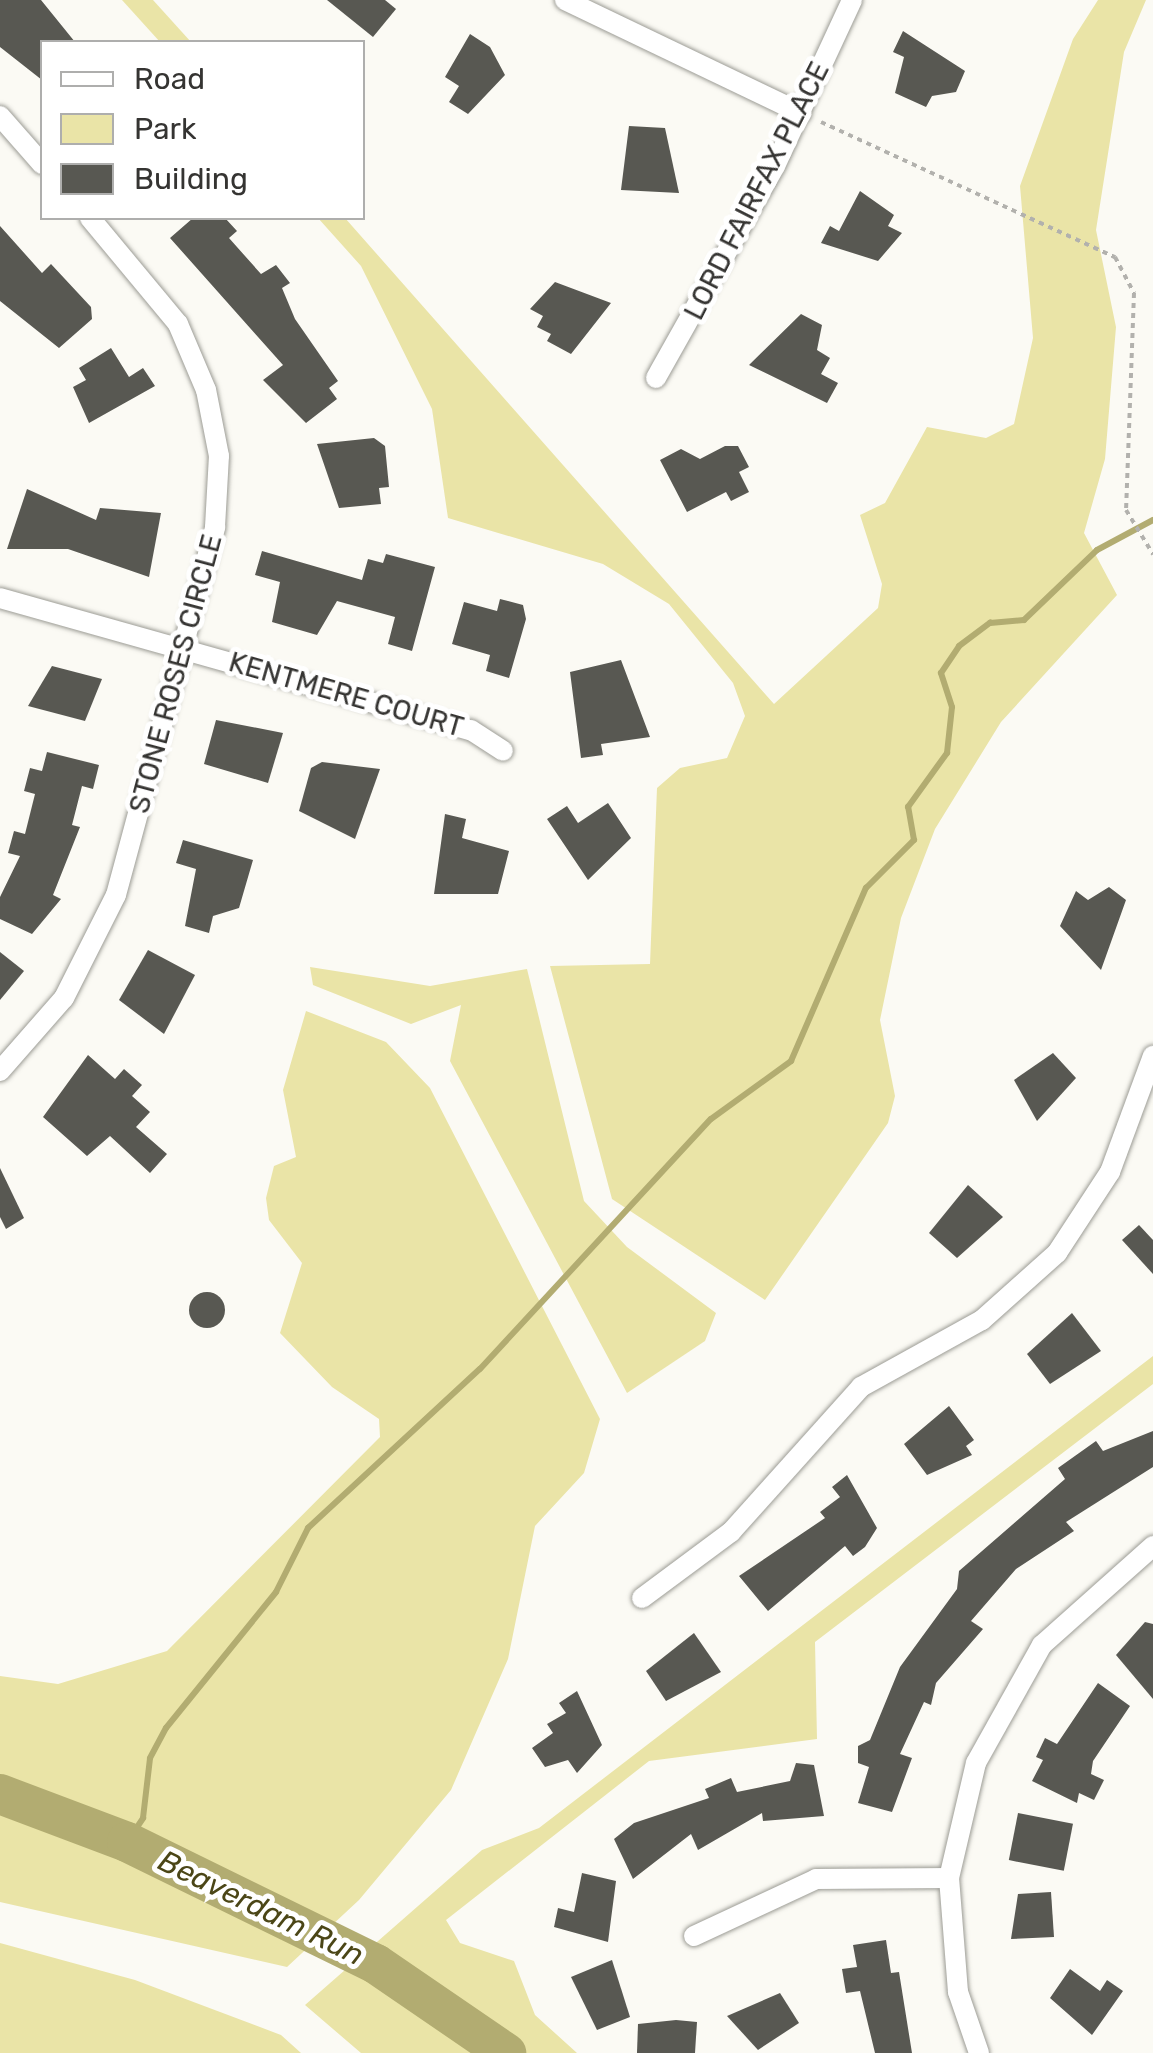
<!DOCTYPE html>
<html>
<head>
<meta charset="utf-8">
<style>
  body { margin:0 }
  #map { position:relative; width:1153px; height:2053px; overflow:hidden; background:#fbfaf4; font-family:Rubik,sans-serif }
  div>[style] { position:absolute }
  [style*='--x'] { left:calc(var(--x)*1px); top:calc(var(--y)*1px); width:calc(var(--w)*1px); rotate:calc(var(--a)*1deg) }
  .green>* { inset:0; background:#eae4a7 }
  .stream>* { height:6px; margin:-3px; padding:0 3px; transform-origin:3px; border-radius:3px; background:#b2ac71 }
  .river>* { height:40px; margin:-20px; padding:0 20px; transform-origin:20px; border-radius:20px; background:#b2ac71 }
  .building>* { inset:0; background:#585852; transform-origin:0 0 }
  .round { border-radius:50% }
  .path>* { height:4px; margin-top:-2px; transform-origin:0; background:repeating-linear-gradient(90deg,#b2b1ad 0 5px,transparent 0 10px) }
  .roads { filter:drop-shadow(0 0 2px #9c9c95) drop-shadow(0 0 2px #9c9c95) }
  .street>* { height:20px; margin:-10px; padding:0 10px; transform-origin:10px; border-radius:10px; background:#fff }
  span { translate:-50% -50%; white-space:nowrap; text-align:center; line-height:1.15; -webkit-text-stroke:10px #fff; paint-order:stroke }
  .street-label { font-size:28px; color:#353432 }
  .water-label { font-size:30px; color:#4b4617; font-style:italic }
  .legend { position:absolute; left:40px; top:40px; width:325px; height:180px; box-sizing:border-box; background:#fff; border:2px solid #aeaead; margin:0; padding:12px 18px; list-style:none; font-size:30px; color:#353432 }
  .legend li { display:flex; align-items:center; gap:20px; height:50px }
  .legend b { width:50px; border:2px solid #aeaead }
</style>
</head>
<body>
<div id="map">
  <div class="green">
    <div style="clip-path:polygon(122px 0,153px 0,191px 42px,160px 42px)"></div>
    <div style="clip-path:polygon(1098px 0,1146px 0,1124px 52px,1096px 230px,1116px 327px,1105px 459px,1084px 533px,1117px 595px,1001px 722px,935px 829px,901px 918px,880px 1020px,895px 1096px,888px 1123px,765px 1300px,612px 1199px,550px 966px,650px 964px,657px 788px,680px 768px,727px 758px,745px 716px,733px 683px,669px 604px,603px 564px,448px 518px,432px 409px,361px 266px,318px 218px,345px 218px,774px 704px,878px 608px,882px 584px,860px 515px,885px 503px,927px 427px,986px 438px,1014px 424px,1033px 338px,1020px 186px,1073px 39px)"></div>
    <div style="clip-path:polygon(310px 967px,430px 986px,527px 969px,584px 1201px,627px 1247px,716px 1313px,705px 1341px,627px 1393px,450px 1061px,461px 1005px,411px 1024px,313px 985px)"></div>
    <div style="clip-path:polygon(306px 1011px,386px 1042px,430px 1088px,600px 1419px,584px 1473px,535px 1526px,508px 1659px,451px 1790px,359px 1900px,287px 1967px,0 1902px,0 1676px,58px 1684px,167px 1651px,380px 1437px,379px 1419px,332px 1387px,280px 1333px,302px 1263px,269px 1220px,266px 1198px,274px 1166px,296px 1157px,283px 1090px)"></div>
    <div style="clip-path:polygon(1153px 1356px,1153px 1384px,815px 1642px,817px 1739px,649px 1761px,446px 1920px,460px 1943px,514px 1961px,535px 2015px,577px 2053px,361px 2053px,305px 2005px,482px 1850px,539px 1828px)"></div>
    <div style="clip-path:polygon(0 1943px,135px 1980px,281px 2035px,301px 2053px,0 2053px)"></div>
  </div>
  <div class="stream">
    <div style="--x:127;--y:1842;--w:29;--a:-56"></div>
    <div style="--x:143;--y:1818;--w:60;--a:-83.3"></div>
    <div style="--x:150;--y:1758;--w:34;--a:-62"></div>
    <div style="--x:166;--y:1728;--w:175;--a:-51"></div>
    <div style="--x:276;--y:1592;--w:72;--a:-63.4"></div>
    <div style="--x:308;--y:1528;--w:234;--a:-42.8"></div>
    <div style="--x:480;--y:1369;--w:340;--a:-47.3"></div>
    <div style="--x:711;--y:1119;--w:99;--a:-35.9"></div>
    <div style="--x:791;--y:1061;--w:189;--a:-66.6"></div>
    <div style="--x:866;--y:888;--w:68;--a:-45"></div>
    <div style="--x:914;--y:840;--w:34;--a:-100"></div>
    <div style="--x:908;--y:807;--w:67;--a:-54.2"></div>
    <div style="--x:947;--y:753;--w:46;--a:-83.8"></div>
    <div style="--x:952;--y:707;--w:36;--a:-108"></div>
    <div style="--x:941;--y:673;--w:32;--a:-56"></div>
    <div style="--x:959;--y:646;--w:39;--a:-37"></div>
    <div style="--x:990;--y:623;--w:34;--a:-5"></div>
    <div style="--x:1024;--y:620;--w:101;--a:-43.8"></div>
    <div style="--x:1097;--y:550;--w:64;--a:-28.2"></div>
  </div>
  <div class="river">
    <div style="--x:0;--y:1794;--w:136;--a:20.7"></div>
    <div style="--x:127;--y:1842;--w:277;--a:26.1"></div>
    <div style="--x:376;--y:1964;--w:158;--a:34.4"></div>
  </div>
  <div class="building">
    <div style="clip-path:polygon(0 0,41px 0,75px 42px,42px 42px,42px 80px,0 47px)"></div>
    <div style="clip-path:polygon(327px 0,385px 0,396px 9px,373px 37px)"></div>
    <div style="clip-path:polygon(903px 31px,965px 71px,956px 92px,932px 96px,926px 107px,895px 93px,904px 57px,893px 52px)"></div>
    <div style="clip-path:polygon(470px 34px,490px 47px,505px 75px,468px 114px,449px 102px,459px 86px,445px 77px)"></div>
    <div style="clip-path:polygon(629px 126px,665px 128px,679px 193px,621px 190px)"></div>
    <div style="clip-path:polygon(860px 191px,894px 215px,888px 226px,902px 233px,878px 261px,821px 243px,830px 226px,839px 231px)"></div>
    <div style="clip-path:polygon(193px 218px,225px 218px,237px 231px,229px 238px,261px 274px,276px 265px,290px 283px,282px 288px,295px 319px,338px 381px,329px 388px,337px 399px,306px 423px,263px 380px,283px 365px,170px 238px)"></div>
    <div style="clip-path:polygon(0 226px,42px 273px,51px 264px,91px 307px,92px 319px,59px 348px,0 301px)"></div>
    <div style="clip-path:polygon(555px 282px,611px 303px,571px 354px,547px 341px,551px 334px,537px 327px,543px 316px,530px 309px)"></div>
    <div style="clip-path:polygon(801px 314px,822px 325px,817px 350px,830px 358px,821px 374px,838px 383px,827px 403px,749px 365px)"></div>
    <div style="clip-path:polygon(111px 348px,129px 377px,143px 368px,155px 386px,89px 423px,73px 387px,86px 380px,79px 368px)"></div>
    <div style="clip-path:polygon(374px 438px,385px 446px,389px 487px,379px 488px,381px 504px,339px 508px,317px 444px)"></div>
    <div style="clip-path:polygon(725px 446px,738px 446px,749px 467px,739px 472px,749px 492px,731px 501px,726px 492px,687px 512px,660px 460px,681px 449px,700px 459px)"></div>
    <div style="clip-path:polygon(27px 489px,96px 520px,100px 508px,161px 513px,149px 577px,68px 549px,7px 549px)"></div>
    <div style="clip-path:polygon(262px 551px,362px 580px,368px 559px,383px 563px,386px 554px,435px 567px,412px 651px,388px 644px,395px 617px,337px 601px,317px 635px,272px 622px,280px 582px,255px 575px)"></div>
    <div style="clip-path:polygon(500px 599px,523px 605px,526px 619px,509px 678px,486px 671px,490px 655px,452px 644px,464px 602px,497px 611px)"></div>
    <div style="clip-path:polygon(621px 660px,650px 737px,601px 744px,603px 755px,581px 758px,570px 672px)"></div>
    <div style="clip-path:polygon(52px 666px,102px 679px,85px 721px,28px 706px)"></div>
    <div style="clip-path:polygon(216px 720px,283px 733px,268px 783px,204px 764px)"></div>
    <div style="clip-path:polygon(47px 752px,99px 765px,93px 789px,82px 786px,72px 825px,80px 827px,53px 895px,61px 899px,32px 934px,0 919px,0 897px,20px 856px,8px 853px,14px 831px,25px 834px,35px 794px,24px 791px,30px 768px,42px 771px)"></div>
    <div style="clip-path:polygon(322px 762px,380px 769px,355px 839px,299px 811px,311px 768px)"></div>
    <div style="clip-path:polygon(608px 803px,631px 838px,588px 880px,547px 819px,567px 806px,578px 823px)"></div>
    <div style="clip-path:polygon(445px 814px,466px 819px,462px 838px,509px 851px,498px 894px,434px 894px)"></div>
    <div style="clip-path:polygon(183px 840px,253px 860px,239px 908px,213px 916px,209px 933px,185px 926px,196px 869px,176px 863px)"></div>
    <div style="clip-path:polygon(1109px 887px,1126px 900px,1101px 970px,1060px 926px,1076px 891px,1088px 900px)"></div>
    <div style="clip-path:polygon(148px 950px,195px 975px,164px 1034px,119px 1000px)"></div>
    <div style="clip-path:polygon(0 952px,24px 971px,0 1000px)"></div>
    <div style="clip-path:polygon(1053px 1053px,1076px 1078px,1037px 1121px,1014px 1080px)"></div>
    <div style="clip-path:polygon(88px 1055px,115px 1079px,124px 1069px,142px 1085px,132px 1096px,150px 1112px,136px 1127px,167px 1154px,150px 1173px,110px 1136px,87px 1156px,43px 1117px)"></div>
    <div style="clip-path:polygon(0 1168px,24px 1218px,6px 1229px,0 1217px)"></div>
    <div style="clip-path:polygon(968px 1185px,1003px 1217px,957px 1258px,929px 1233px)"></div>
    <div style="clip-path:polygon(1139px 1225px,1153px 1240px,1153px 1274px,1122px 1240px)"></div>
    <div class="round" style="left:189px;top:1292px;width:36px;height:36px"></div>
    <div style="clip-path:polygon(1072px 1313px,1101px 1351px,1050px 1384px,1027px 1354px)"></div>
    <div style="clip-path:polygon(949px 1406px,974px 1440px,966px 1446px,972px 1455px,927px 1475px,904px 1444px)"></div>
    <div style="clip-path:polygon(1153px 1431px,1153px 1467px,1066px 1522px,1074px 1531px,1016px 1569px,971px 1621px,983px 1629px,936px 1683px,931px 1705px,924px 1702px,900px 1754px,912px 1758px,892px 1812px,858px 1803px,869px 1767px,858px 1763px,858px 1746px,870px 1740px,900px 1667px,957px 1589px,959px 1571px,1065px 1479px,1058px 1468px,1096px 1441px,1103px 1451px)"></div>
    <div style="clip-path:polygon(847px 1475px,877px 1528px,865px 1547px,853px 1556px,845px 1546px,768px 1611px,739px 1576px,825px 1518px,820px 1512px,840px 1497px,832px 1487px)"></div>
    <div style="clip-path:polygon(1145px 1622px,1153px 1624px,1153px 1699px,1116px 1655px)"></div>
    <div style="clip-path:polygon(694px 1633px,721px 1672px,666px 1701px,646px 1671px)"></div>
    <div style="clip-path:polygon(1098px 1683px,1130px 1706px,1093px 1761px,1091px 1774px,1104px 1780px,1094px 1800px,1079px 1793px,1077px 1803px,1032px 1781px,1043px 1760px,1036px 1757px,1045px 1738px,1057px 1744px)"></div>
    <div style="clip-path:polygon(577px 1691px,602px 1745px,577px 1773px,568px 1760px,545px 1767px,532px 1748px,553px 1733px,547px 1724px,566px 1713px,559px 1703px)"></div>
    <div style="clip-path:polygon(796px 1763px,814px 1765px,824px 1816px,763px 1821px,762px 1813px,698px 1850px,691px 1834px,633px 1879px,614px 1839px,634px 1823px,709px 1798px,705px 1789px,731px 1778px,737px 1792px,790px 1781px)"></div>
    <div style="left:1018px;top:1813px;width:56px;height:48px;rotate:11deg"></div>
    <div style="clip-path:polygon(582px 1873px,616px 1881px,608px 1942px,554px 1927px,558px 1908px,574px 1912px)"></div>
    <div style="clip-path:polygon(1051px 1892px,1054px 1937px,1011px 1939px,1018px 1894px)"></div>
    <div style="clip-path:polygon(886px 1940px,891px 1973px,899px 1972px,912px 2053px,875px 2053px,860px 1991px,846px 1993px,842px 1969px,857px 1967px,853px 1945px)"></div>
    <div style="clip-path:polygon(612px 1960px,630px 2017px,597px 2030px,571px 1977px)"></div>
    <div style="clip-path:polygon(1070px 1969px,1100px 1991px,1107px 1980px,1123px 1991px,1092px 2035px,1050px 1998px)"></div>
    <div style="clip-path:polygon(780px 1993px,799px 2023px,758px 2050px,727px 2016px)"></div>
    <div style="clip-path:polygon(676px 2020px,697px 2022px,695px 2053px,637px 2053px,638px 2024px)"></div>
  </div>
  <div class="path">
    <div style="--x:821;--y:122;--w:324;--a:24.7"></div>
    <div style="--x:1115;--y:257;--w:41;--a:62.2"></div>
    <div style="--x:1134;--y:293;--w:217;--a:92.1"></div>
    <div style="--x:1126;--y:510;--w:52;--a:58.5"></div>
  </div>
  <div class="roads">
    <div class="street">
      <div style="--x:565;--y:0;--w:262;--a:25.6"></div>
      <div style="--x:0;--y:116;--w:64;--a:48.8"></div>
      <div style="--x:656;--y:378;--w:243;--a:-60.7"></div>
      <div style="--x:775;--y:166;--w:183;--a:-65.1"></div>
      <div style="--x:0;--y:598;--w:489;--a:15.7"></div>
      <div style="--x:471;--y:730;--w:38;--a:33"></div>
      <div style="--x:0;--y:1071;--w:97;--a:-48.8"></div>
      <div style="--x:64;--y:998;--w:115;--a:-63.2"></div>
      <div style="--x:116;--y:895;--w:381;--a:-74.9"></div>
      <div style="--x:215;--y:527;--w:71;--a:-86.8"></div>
      <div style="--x:219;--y:456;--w:67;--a:-101.1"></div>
      <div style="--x:206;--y:390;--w:72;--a:-113"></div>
      <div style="--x:178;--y:324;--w:138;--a:-129.7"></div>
      <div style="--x:642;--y:1598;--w:111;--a:-36.6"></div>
      <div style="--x:731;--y:1532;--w:195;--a:-48.1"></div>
      <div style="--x:861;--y:1387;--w:138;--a:-29"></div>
      <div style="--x:982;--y:1320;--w:101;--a:-41.8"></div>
      <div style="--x:1057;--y:1253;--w:97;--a:-56.8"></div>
      <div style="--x:1110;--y:1172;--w:124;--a:-69.7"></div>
      <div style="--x:694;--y:1936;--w:135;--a:-25"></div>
      <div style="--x:816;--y:1879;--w:133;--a:-0.4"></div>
      <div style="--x:979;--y:2053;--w:65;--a:-109"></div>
      <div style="--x:958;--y:1992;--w:114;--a:-94.5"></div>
      <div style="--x:949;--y:1878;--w:118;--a:-76.8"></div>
      <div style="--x:976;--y:1763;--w:135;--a:-60.8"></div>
      <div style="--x:1042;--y:1645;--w:149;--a:-41.7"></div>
    </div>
  </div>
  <div class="street-label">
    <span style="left:757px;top:191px;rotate:-63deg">LORD FAIRFAX PLACE</span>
    <span style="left:176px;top:674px;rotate:-75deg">STONE ROSES CIRCLE</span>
    <span style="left:346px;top:695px;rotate:16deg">KENTMERE COURT</span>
  </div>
  <div class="water-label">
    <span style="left:261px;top:1908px;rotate:26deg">Beaverdam Run</span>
  </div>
  <ul class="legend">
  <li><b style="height:12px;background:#fff"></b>Road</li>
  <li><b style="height:28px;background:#eae4a7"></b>Park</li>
  <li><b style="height:28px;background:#585852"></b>Building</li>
  </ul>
</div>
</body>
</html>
